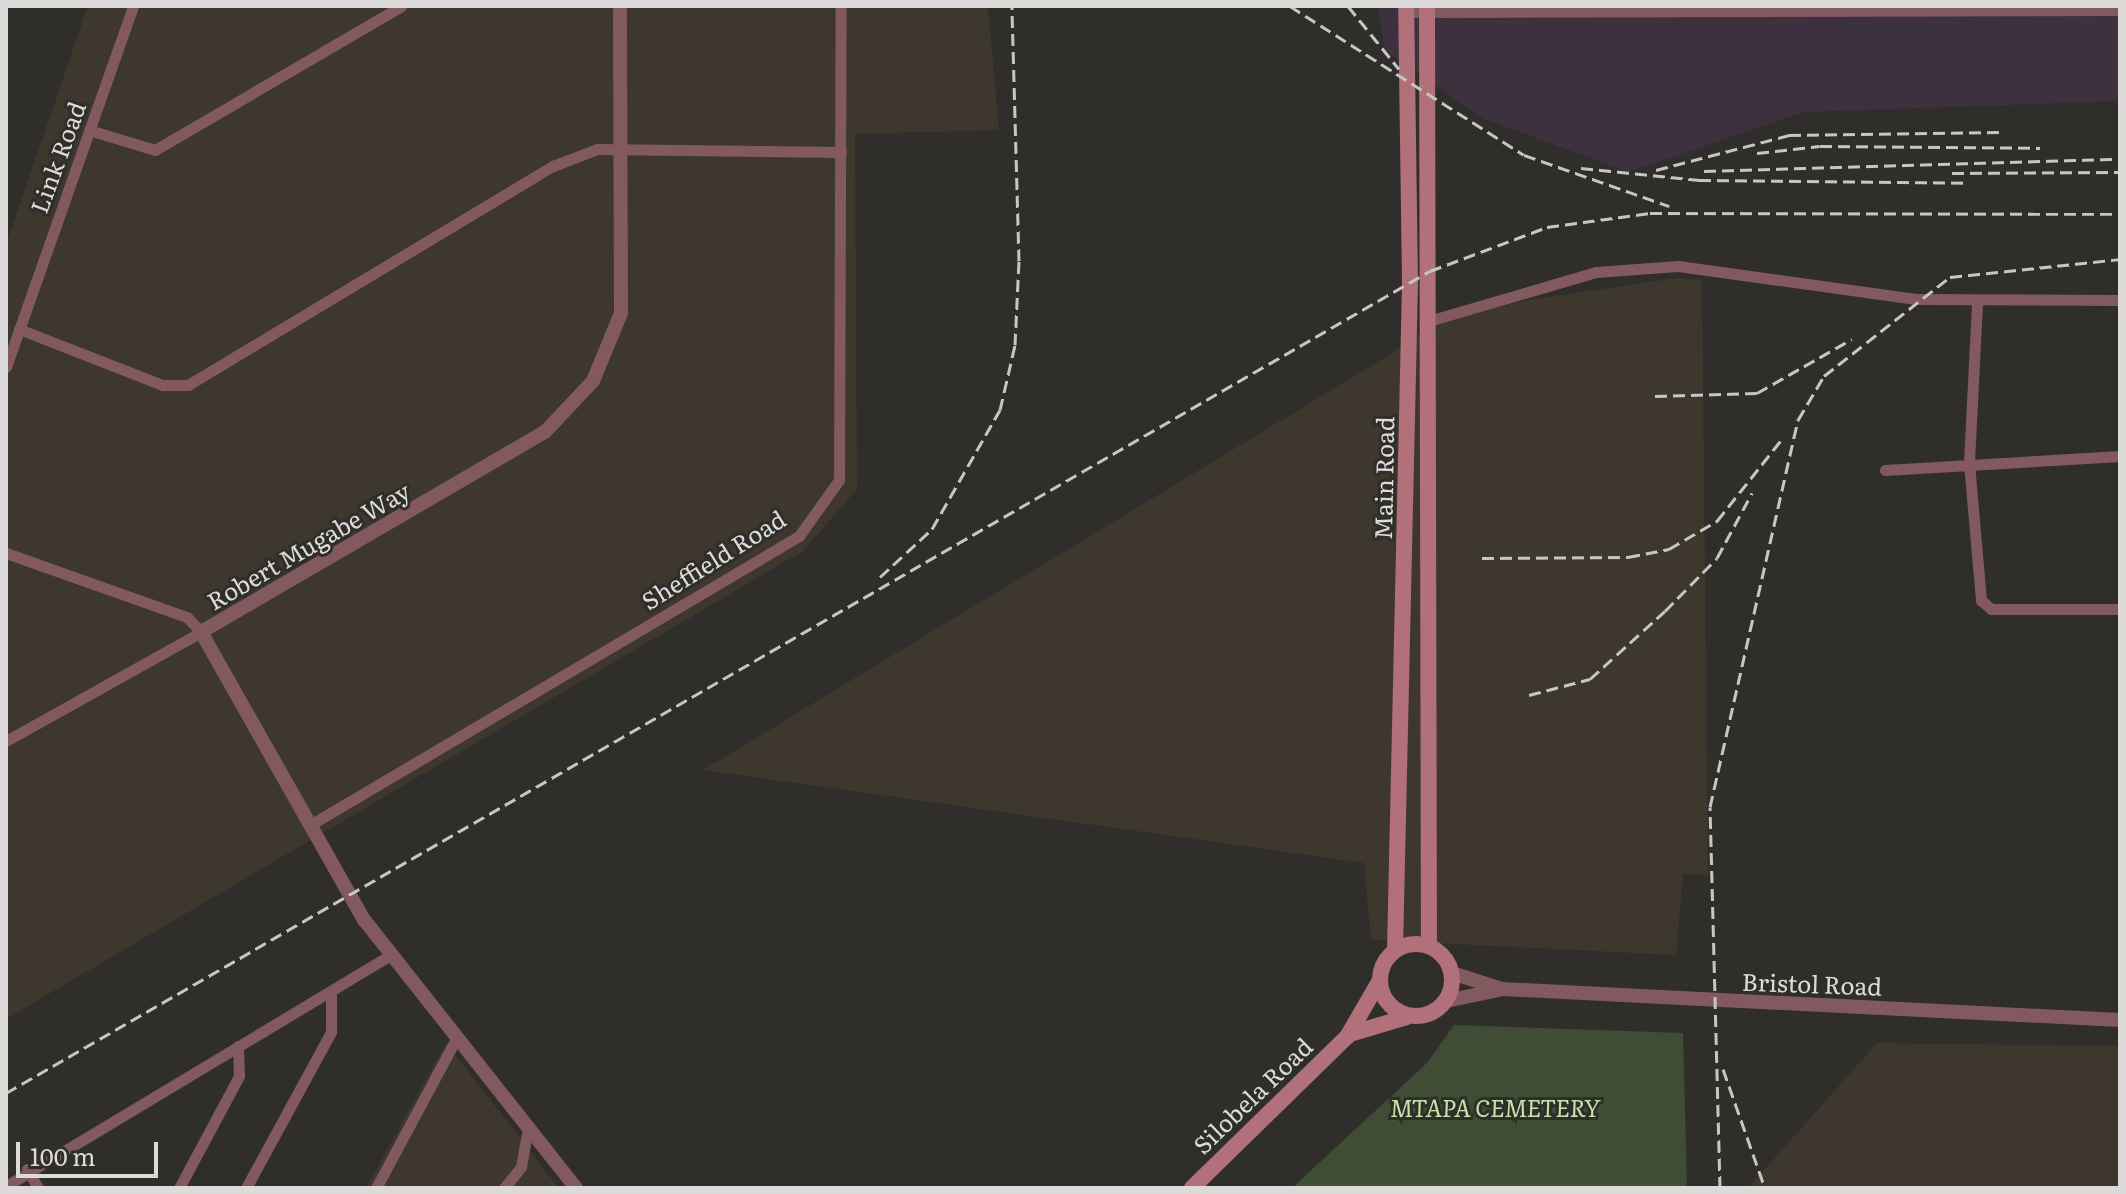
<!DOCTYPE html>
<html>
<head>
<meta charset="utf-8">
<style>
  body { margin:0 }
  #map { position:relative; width:2126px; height:1194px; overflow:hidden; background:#302e2b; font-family:Literata,serif }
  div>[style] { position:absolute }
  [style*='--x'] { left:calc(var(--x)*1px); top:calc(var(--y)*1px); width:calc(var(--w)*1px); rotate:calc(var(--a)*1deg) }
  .commercial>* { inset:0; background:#3d313f }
  .built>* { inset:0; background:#3d372e }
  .green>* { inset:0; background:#3f4d34 }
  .minor>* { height:11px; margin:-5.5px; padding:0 5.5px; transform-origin:5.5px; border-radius:5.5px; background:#82595f }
  .tertiary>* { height:14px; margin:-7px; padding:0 7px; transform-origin:7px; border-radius:7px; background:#82595f }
  .secondary>* { height:16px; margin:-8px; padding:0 8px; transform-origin:8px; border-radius:8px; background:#b1707a }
  .secondary>.ring { margin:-8px; padding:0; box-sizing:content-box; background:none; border:16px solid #b1707a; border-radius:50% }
  .rail>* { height:3px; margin-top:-1.5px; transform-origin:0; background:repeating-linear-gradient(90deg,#c8c6c4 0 12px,transparent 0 18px) }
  span { translate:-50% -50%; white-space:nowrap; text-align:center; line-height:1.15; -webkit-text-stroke:6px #302e2b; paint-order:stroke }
  .street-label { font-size:24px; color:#dddbd9 }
  .park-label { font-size:24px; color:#c2e5a5; font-style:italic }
  .frame { position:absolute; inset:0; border:8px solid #dddbd9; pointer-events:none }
  .scale { position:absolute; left:16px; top:1142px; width:142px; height:36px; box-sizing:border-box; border:4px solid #dddbd9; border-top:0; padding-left:10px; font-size:24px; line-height:28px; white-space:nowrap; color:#dddbd9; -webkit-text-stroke:6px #302e2b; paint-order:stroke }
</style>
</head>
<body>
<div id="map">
  <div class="commercial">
    <div style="clip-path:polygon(1378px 6px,2120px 6px,2120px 101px,1804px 112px,1628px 172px,1485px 119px,1385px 51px)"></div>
  </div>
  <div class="built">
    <div style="clip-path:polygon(88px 6px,988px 6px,999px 130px,855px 134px,857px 489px,803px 551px,6px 1019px,6px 244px)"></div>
    <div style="clip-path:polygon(1677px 278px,1702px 280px,1708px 875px,1683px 874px,1676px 955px,1371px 940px,1364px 863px,703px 770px,1383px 359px,1447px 312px)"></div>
    <div style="clip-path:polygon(446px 1043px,559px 1188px,366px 1188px)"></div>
    <div style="clip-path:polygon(1877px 1043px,2120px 1046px,2120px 1188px,1748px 1188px)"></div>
  </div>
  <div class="green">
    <div style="clip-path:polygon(1454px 1025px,1683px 1033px,1687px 1188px,1292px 1188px,1427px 1063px)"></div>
  </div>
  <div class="minor">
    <div style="--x:1406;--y:12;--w:714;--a:-0.16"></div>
    <div style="--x:89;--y:130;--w:69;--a:16.9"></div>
    <div style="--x:155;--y:150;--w:285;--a:-30.3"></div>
    <div style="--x:1977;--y:304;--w:159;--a:92.9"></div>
    <div style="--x:1969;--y:463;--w:138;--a:85"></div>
    <div style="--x:1981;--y:600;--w:13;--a:42"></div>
    <div style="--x:1991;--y:609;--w:129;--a:0"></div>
    <div style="--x:1425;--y:322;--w:178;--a:-16.3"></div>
    <div style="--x:1596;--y:272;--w:82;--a:-4.2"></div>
    <div style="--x:1678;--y:266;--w:240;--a:7.9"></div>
    <div style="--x:1916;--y:299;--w:204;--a:0.3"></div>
    <div style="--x:19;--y:329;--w:155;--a:21.3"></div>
    <div style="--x:163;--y:385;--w:25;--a:0"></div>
    <div style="--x:188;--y:385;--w:426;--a:-31"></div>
    <div style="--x:553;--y:166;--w:47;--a:-21.1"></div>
    <div style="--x:597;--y:149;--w:244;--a:0.7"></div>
    <div style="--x:6;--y:367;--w:383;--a:-70.6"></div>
    <div style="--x:1885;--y:470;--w:235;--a:-3.4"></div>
    <div style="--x:6;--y:553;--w:192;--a:19.5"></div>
    <div style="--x:187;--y:617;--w:21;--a:47"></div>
    <div style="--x:201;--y:632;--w:223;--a:150.8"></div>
    <div style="--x:310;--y:825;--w:568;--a:-30.58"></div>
    <div style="--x:799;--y:536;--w:69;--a:-54.5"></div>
    <div style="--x:839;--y:480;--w:474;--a:-89.8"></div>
    <div style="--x:27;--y:1169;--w:22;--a:60"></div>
    <div style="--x:6;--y:1186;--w:447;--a:-31"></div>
    <div style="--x:179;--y:1188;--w:127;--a:-61.8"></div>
    <div style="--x:239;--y:1076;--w:30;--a:-92"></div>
    <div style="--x:246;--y:1188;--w:178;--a:-61.4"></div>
    <div style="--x:331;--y:1032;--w:39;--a:-90"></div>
    <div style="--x:376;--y:1188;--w:169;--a:-61.8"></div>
    <div style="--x:504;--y:1188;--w:27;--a:-51"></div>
    <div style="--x:521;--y:1167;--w:39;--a:-80"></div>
  </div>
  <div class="tertiary">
    <div style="--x:1452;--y:973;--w:52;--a:17.7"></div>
    <div style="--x:1502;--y:989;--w:619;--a:2.87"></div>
    <div style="--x:1446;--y:1001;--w:53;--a:-11.9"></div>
    <div style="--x:576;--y:1188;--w:342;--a:-128.3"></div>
    <div style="--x:364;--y:920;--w:331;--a:-119.5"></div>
    <div style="--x:201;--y:632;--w:398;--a:-30.2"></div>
    <div style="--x:545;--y:432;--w:70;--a:-46.7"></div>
    <div style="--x:593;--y:381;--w:74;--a:-67.6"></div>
    <div style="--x:621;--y:313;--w:307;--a:-90.2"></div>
  </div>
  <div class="secondary">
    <div style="--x:1427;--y:6;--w:940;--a:89.88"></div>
    <div class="ring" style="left:1380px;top:944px;width:56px;height:56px"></div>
    <div style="--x:1395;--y:950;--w:668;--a:-88.71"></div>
    <div style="--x:1410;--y:282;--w:276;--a:-90.8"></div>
    <div style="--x:1353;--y:1033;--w:56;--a:-16.5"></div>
    <div style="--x:1192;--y:1188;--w:216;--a:-44.3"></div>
    <div style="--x:1347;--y:1037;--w:66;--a:-59.9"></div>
  </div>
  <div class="rail">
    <div style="--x:1290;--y:6;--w:277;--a:32.5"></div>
    <div style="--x:1524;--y:155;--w:154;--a:19.4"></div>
    <div style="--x:1348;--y:6;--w:81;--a:51"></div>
    <div style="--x:1757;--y:153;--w:63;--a:-6.3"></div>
    <div style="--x:1820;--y:146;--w:220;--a:0.5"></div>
    <div style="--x:1581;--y:168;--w:119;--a:5.8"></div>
    <div style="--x:1699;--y:180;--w:269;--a:0.6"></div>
    <div style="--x:1656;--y:170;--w:138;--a:-14.7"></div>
    <div style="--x:1789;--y:135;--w:213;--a:-0.8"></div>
    <div style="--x:1704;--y:171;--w:416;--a:-1.7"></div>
    <div style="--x:1952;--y:173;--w:168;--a:-0.3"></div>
    <div style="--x:1655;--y:396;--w:102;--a:-1.7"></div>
    <div style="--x:1757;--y:393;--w:109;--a:-29.6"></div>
    <div style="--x:1482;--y:558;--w:146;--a:-0.4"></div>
    <div style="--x:1628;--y:557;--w:42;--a:-11"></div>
    <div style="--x:1669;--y:549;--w:56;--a:-30.3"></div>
    <div style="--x:1717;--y:521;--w:105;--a:-51.6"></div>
    <div style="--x:880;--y:577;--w:71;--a:-42.7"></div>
    <div style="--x:932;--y:529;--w:137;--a:-60.3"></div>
    <div style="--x:1000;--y:410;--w:67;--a:-77"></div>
    <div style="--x:1015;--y:345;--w:84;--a:-87.3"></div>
    <div style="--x:1019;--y:261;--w:255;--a:-91.6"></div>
    <div style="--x:1529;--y:695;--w:63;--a:-14.7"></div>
    <div style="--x:1590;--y:679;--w:101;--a:-42.2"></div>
    <div style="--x:1665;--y:611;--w:74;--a:-45.5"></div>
    <div style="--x:1717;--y:558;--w:74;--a:-61.7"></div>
    <div style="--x:1723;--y:1069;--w:126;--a:70.6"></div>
    <div style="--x:6;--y:1093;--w:1644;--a:-30"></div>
    <div style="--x:1430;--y:271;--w:125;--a:-20.6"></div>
    <div style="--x:1547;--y:227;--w:104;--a:-7.7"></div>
    <div style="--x:1650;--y:213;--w:470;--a:0.1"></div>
    <div style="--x:1720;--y:1188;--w:381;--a:-91.5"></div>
    <div style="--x:1710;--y:807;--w:397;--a:-77.2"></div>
    <div style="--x:1798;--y:420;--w:51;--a:-59.4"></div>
    <div style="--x:1824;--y:376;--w:160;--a:-38.2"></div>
    <div style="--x:1950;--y:277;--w:171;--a:-6"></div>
  </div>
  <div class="street-label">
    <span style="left:57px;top:157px;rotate:-70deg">Link Road</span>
    <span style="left:1383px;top:478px;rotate:-89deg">Main Road</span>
    <span style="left:308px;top:545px;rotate:-30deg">Robert Mugabe Way</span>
    <span style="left:713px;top:559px;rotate:-32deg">Sheffield Road</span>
    <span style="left:1812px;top:983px;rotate:2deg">Bristol Road</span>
    <span style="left:1252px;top:1095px;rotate:-44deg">Silobela Road</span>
  </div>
  <div class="park-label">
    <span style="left:1495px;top:1107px">MTAPA CEMETERY</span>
  </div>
  <div class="frame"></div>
  <div class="scale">100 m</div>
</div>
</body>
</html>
